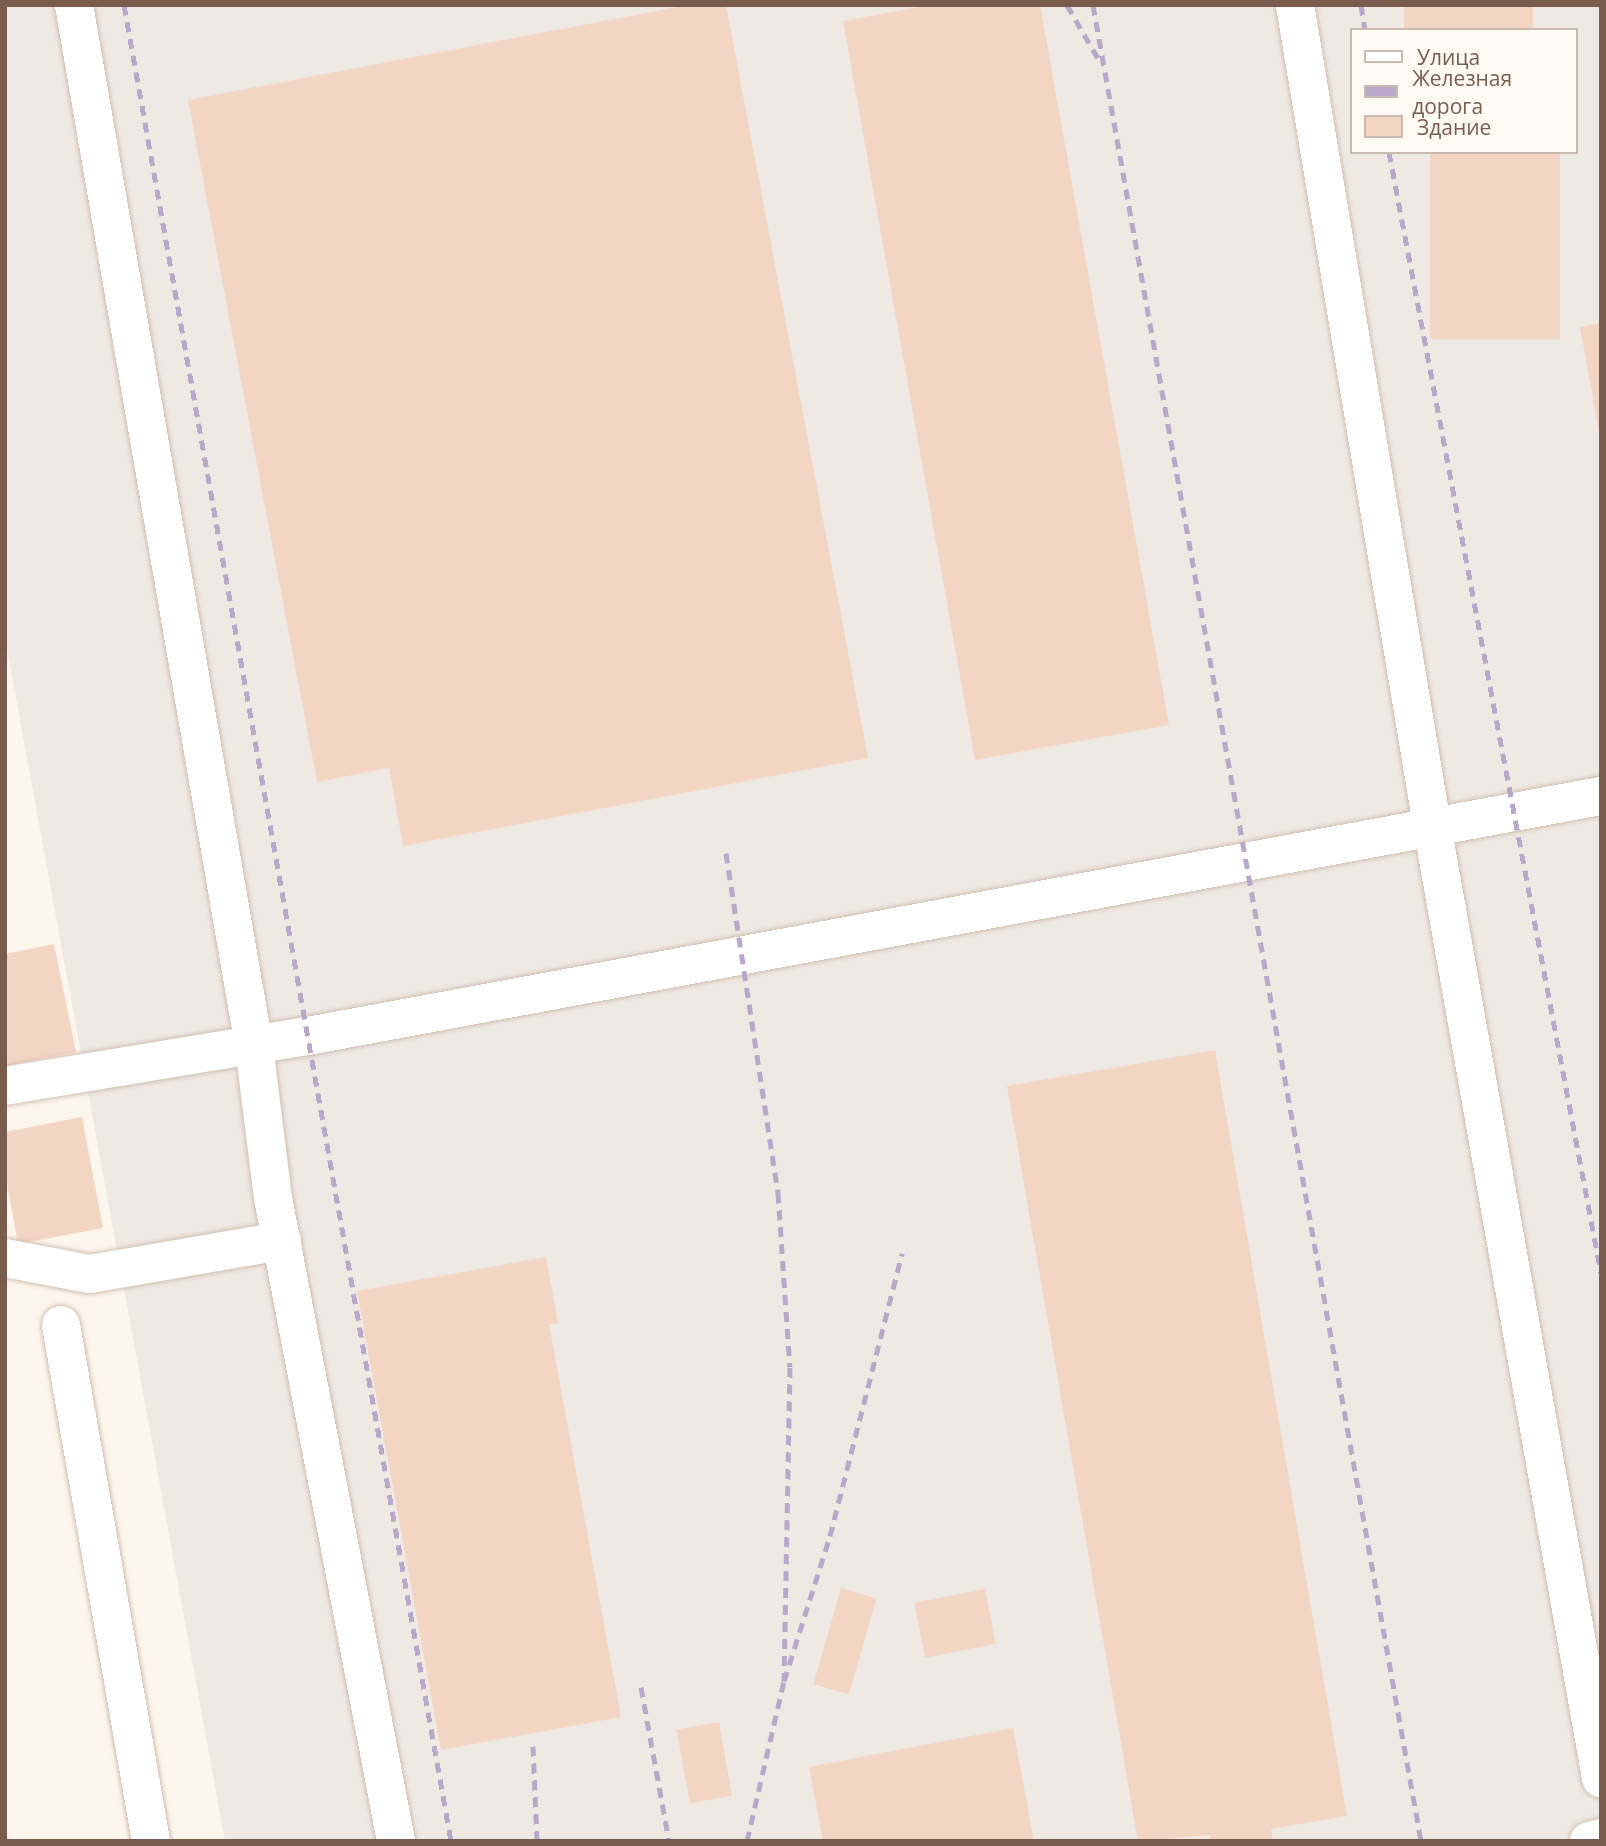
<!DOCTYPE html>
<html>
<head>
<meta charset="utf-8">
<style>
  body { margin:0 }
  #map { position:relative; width:1606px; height:1846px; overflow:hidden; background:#fdf6ec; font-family:"Open Sans",sans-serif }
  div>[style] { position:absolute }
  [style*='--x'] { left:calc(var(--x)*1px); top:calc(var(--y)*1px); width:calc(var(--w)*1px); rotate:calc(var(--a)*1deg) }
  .industrial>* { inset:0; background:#efe9e4 }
  .building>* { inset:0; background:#f3d5c3; transform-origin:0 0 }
  .roads { filter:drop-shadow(0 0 2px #d1beb0) drop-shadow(0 0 2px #d1beb0) }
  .minor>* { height:38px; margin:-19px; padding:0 19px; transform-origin:19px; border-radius:19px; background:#fff }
  .rail>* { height:5px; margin-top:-2.5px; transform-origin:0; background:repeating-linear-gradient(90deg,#b9a8c9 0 10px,transparent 0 17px) }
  span { translate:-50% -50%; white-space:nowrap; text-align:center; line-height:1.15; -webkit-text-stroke:6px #fffaf3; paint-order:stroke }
  .frame { position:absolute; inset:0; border:7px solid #7a5c4d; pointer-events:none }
  .legend { position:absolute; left:1350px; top:28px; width:228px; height:126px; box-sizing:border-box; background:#fffaf3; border:2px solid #cabbb1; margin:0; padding:9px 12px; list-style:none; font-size:21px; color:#7a5c4d }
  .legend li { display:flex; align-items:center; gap:14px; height:35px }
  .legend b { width:35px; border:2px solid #cabbb1 }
</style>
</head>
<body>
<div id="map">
  <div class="industrial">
    <div style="clip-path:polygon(evenodd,5px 5px,1601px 5px,1601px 1841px,225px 1841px,5px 638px,5px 5px,1352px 30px,1576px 30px,1576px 152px,1352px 152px,1352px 30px)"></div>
  </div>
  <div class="building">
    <div style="clip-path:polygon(688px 5px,726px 5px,868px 758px,403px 846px,389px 768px,317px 782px,188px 100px)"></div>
    <div style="clip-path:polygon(931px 5px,1040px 5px,1169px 725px,975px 760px,843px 21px)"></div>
    <div style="left:1404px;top:5px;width:129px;height:25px"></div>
    <div style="left:1430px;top:152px;width:130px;height:187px"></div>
    <div style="clip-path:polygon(1601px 323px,1601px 432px,1599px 432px,1580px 327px)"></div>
    <div style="clip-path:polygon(54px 944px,76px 1052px,5px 1066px,5px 954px)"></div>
    <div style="clip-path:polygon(1215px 1050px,1347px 1816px,1271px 1829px,1273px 1841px,1211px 1841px,1210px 1835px,1138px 1841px,1007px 1086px)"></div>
    <div style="clip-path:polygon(82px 1117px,103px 1228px,18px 1244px,5px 1173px,5px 1132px)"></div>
    <div style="clip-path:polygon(546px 1257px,558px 1323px,549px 1324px,621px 1717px,441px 1750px,357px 1291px)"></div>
    <div style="left:841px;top:1588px;width:37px;height:100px;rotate:16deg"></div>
    <div style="left:985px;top:1589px;width:56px;height:72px;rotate:79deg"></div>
    <div style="left:719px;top:1722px;width:75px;height:43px;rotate:80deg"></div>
    <div style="clip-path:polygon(1013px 1728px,1034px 1841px,823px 1841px,809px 1767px)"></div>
  </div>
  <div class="roads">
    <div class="minor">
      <div style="--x:74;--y:5;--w:1056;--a:80.19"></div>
      <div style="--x:254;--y:1046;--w:153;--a:82.9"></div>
      <div style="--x:273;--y:1198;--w:655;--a:79.17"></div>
      <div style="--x:1295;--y:5;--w:837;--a:80.52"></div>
      <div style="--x:1433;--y:831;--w:962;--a:79.94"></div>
      <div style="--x:5;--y:1086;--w:307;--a:-9.4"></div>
      <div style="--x:308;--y:1036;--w:1315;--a:-10.52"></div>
      <div style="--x:5;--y:1258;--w:86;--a:10.7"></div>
      <div style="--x:90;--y:1274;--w:195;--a:-9.8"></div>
      <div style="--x:61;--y:1325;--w:524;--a:80.11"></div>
      <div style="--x:1589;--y:1841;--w:12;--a:-14"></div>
    </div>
  </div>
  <div class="rail">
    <div style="--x:124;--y:5;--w:1865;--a:79.9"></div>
    <div style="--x:1067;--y:5;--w:64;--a:59.8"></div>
    <div style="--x:1093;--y:5;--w:1865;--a:79.87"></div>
    <div style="--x:1361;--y:5;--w:25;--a:81"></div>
    <div style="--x:1389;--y:152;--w:1141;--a:79.29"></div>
    <div style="--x:726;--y:853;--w:344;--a:81.3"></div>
    <div style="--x:778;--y:1193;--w:174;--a:86.1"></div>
    <div style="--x:790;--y:1367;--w:314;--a:91.1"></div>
    <div style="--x:641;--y:1687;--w:157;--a:79.7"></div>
    <div style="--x:533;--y:1746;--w:95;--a:87.6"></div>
    <div style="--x:747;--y:1841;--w:164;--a:-77"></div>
    <div style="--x:784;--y:1681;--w:152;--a:-72.4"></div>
    <div style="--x:830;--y:1536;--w:292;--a:-75.7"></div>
  </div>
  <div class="frame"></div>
  <ul class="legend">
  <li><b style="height:9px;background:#fff"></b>Улица</li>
  <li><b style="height:9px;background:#b9a8c9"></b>Железная дорога</li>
  <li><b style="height:19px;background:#f3d5c3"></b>Здание</li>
  </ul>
</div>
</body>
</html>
